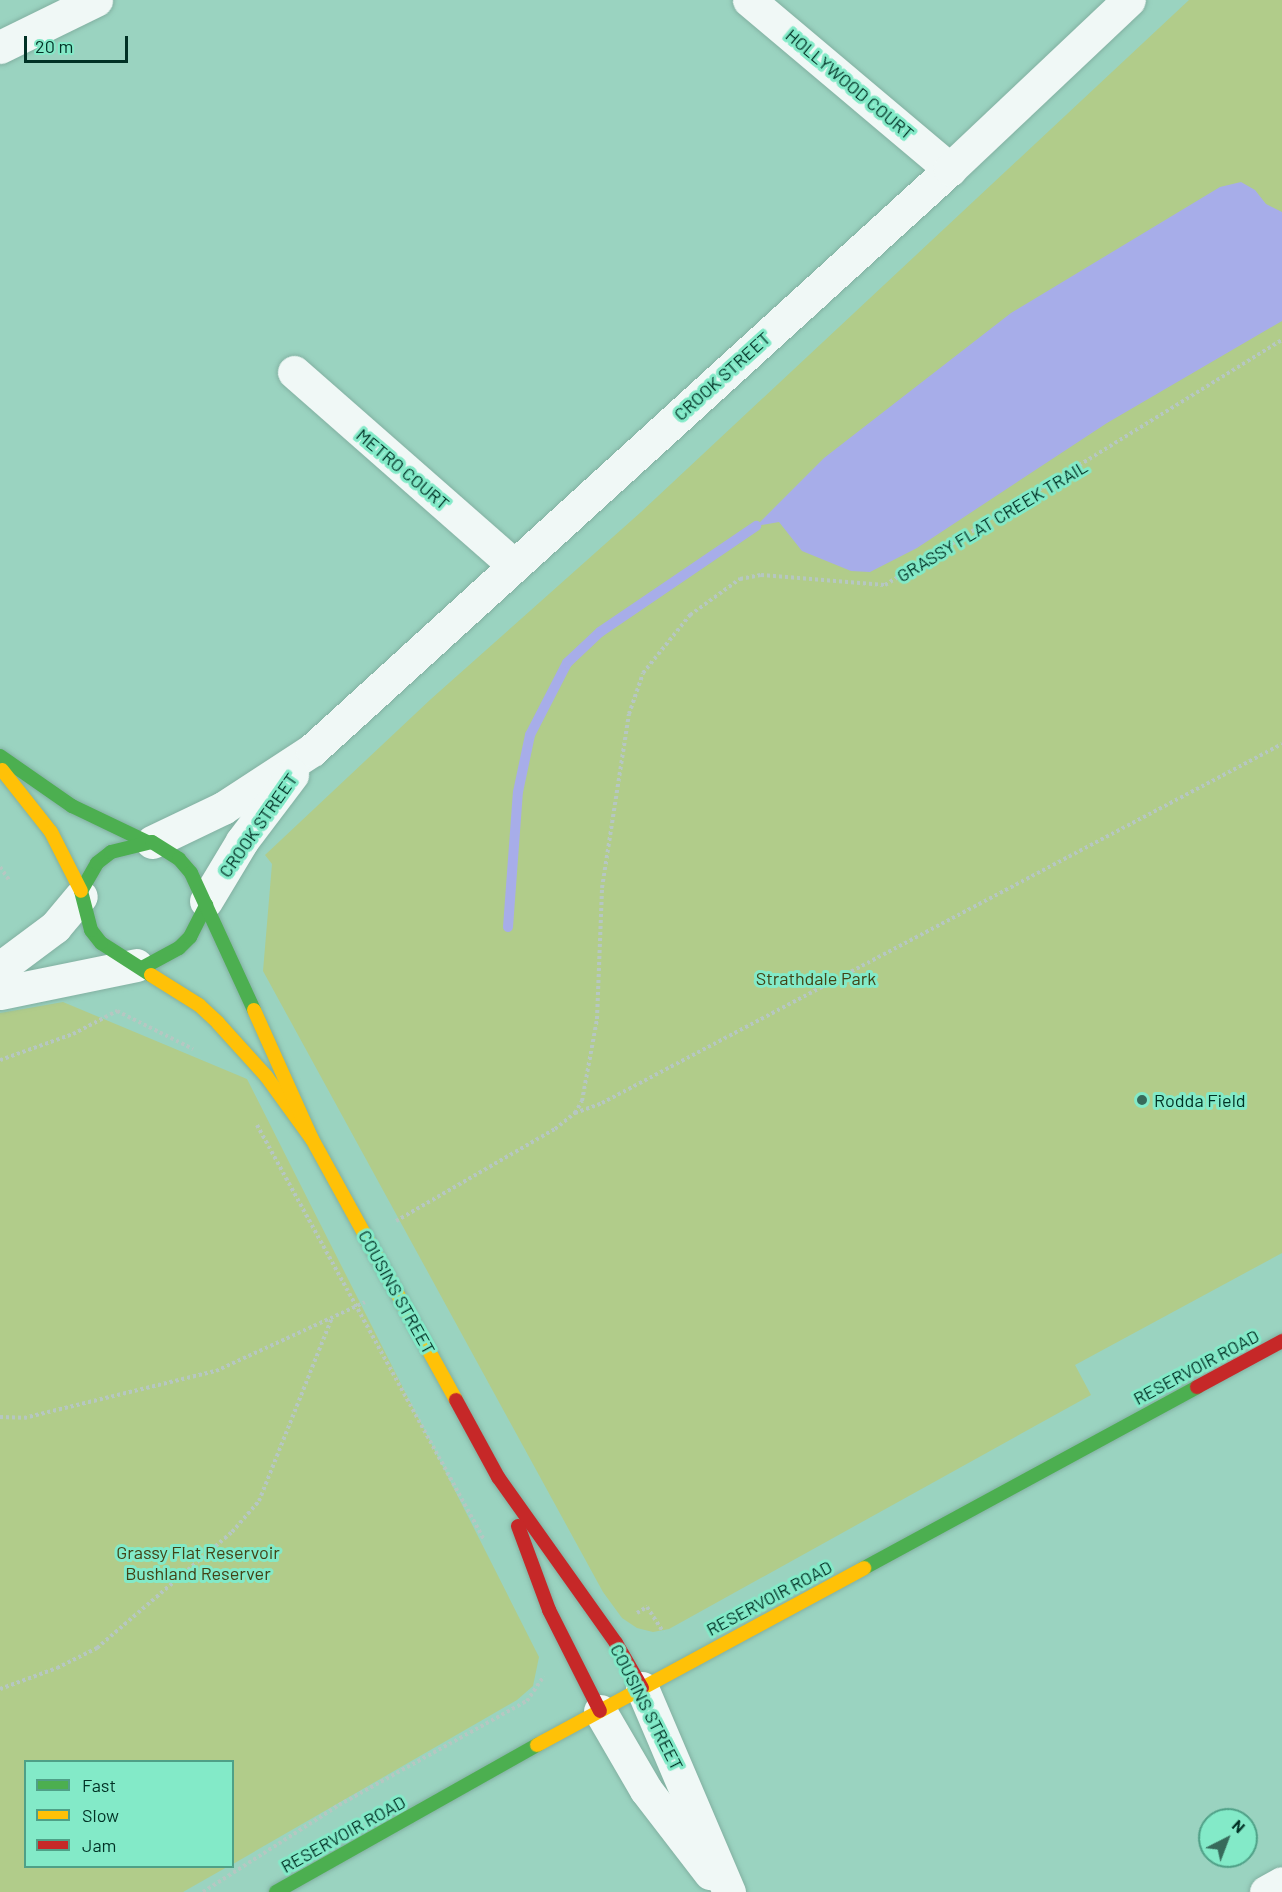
<!DOCTYPE html>
<html>
<head>
<meta charset="utf-8">
<style>
  body { margin:0 }
  #map { position:relative; width:1282px; height:1892px; overflow:hidden; background:#9ad3c0; font-family:Barlow,sans-serif }
  div>[style] { position:absolute }
  [style*='--x'] { left:calc(var(--x)*1px); top:calc(var(--y)*1px); width:calc(var(--w)*1px); rotate:calc(var(--a)*1deg) }
  .green>* { inset:0; background:#b1cc8a }
  .water>* { inset:0; background:#a7ade9 }
  .stream>* { height:10px; margin:-5px; padding:0 5px; transform-origin:5px; border-radius:5px; background:#a7ade9 }
  .path>* { height:4px; margin-top:-2px; transform-origin:0; background:repeating-linear-gradient(90deg,#b6c7c2 0 3px,transparent 0 6px) }
  .roads { filter:drop-shadow(0 0 2px #82b0a1) drop-shadow(0 0 2px #82b0a1) }
  .street>* { height:33px; margin:-16.5px; padding:0 16.5px; transform-origin:16.5px; border-radius:16.5px; background:#f0f8f6 }
  .fast>* { height:14px; margin:-7px; padding:0 7px; transform-origin:7px; border-radius:7px; background:#4caf50 }
  .slow>* { height:14px; margin:-7px; padding:0 7px; transform-origin:7px; border-radius:7px; background:#ffc107 }
  .jam>* { height:14px; margin:-7px; padding:0 7px; transform-origin:7px; border-radius:7px; background:#c62828 }
  .dots>* { width:16px; height:16px; translate:-50% -50%; box-sizing:border-box; border:3px solid #83eac8; border-radius:50% }
  span { translate:-50% -50%; white-space:nowrap; text-align:center; line-height:1.15; -webkit-text-stroke:6px #83eac8; paint-order:stroke }
  .street-label { font-size:18px; color:#013125 }
  .park-label { font-size:18px; color:#424316 }
  .poi-label { font-size:18px; color:#013125 }
  .left { translate:0 -50%; text-align:left }
  .legend { position:absolute; left:24px; top:1760px; width:210px; height:108px; box-sizing:border-box; background:#83eac8; border:2px solid #4fa087; margin:0; padding:8px 10px; list-style:none; font-size:18px; color:#013125 }
  .legend li { display:flex; align-items:center; gap:12px; height:30px }
  .legend b { width:30px; border:2px solid #4fa087 }
  .north { position:absolute; left:1198px; top:1808px; width:60px; height:60px; box-sizing:border-box; background:#83eac8; border:2px solid #4fa087; border-radius:50%; rotate:42deg; font-size:16px; font-weight:700; line-height:24px; text-align:center; color:#013125 }
  .north::after { content:''; display:block; margin:auto; width:21px; height:27px; background:#376a5b; clip-path:polygon(50% 0,100% 100%,50% 72%,0 100%) }
  .scale { position:absolute; left:24px; top:36px; width:104px; height:27px; box-sizing:border-box; border:3px solid #013125; border-top:0; padding-left:8px; font-size:18px; line-height:21px; white-space:nowrap; color:#013125; -webkit-text-stroke:4px #83eac8; paint-order:stroke }
</style>
</head>
<body>
<div id="map">
  <div class="green">
    <div style="clip-path:polygon(1189px 0,1282px 0,1282px 1253px,1075px 1365px,1091px 1395px,669px 1629px,653px 1632px,637px 1628px,622px 1618px,603px 1592px,263px 971px,272px 864px,265px 855px,431px 699px,641px 512px)"></div>
    <div style="clip-path:polygon(63px 1002px,247px 1079px,539px 1657px,533px 1686px,517px 1700px,233px 1864px,232px 1762px,26px 1762px,26px 1866px,227px 1867px,183px 1892px,0 1892px,0 1013px)"></div>
  </div>
  <div class="water">
    <div style="clip-path:polygon(1241px 182px,1255px 190px,1266px 204px,1282px 212px,1282px 321px,1107px 423px,917px 548px,870px 572px,851px 571px,802px 551px,779px 522px,756px 526px,824px 458px,1011px 313px,1220px 187px)"></div>
  </div>
  <div class="stream">
    <div style="--x:508;--y:927;--w:135;--a:-85.8"></div>
    <div style="--x:518;--y:792;--w:58;--a:-78.1"></div>
    <div style="--x:530;--y:735;--w:81;--a:-62.8"></div>
    <div style="--x:567;--y:663;--w:45;--a:-43.2"></div>
    <div style="--x:600;--y:632;--w:189;--a:-34.2"></div>
  </div>
  <div class="path">
    <div style="--x:0;--y:867;--w:16;--a:55"></div>
    <div style="--x:0;--y:1060;--w:77;--a:-19.6"></div>
    <div style="--x:73;--y:1034;--w:50;--a:-27.6"></div>
    <div style="--x:117;--y:1011;--w:85;--a:26.6"></div>
    <div style="--x:575;--y:1113;--w:29;--a:-20"></div>
    <div style="--x:602;--y:1103;--w:769;--a:-27.83"></div>
    <div style="--x:257;--y:1125;--w:473;--a:61.3"></div>
    <div style="--x:396;--y:1221;--w:184;--a:-30.1"></div>
    <div style="--x:555;--y:1129;--w:26;--a:-39"></div>
    <div style="--x:575;--y:1113;--w:14;--a:-60"></div>
    <div style="--x:582;--y:1101;--w:83;--a:-79.6"></div>
    <div style="--x:597;--y:1019;--w:131;--a:-87.8"></div>
    <div style="--x:602;--y:888;--w:176;--a:-81.2"></div>
    <div style="--x:629;--y:714;--w:43;--a:-71.1"></div>
    <div style="--x:643;--y:673;--w:75;--a:-51"></div>
    <div style="--x:690;--y:615;--w:62;--a:-35.8"></div>
    <div style="--x:740;--y:579;--w:21;--a:-11"></div>
    <div style="--x:761;--y:575;--w:124;--a:4.6"></div>
    <div style="--x:885;--y:585;--w:467;--a:-31.7"></div>
    <div style="--x:0;--y:1417;--w:24;--a:2"></div>
    <div style="--x:24;--y:1418;--w:198;--a:-13.8"></div>
    <div style="--x:216;--y:1371;--w:164;--a:-24.8"></div>
    <div style="--x:637;--y:1613;--w:12;--a:-31"></div>
    <div style="--x:647;--y:1607;--w:30;--a:57"></div>
    <div style="--x:0;--y:1689;--w:61;--a:-20.2"></div>
    <div style="--x:57;--y:1668;--w:45;--a:-26.6"></div>
    <div style="--x:97;--y:1648;--w:178;--a:-40.7"></div>
    <div style="--x:232;--y:1532;--w:41;--a:-48.9"></div>
    <div style="--x:259;--y:1501;--w:197;--a:-68.3"></div>
    <div style="--x:203;--y:1892;--w:161;--a:-32.6"></div>
    <div style="--x:339;--y:1805;--w:215;--a:-29"></div>
    <div style="--x:527;--y:1701;--w:30;--a:-56"></div>
  </div>
  <div class="roads">
    <div class="street">
      <div style="--x:749;--y:0;--w:263;--a:40.1"></div>
      <div style="--x:0;--y:47;--w:107;--a:-26.1"></div>
      <div style="--x:294;--y:372;--w:293;--a:41.3"></div>
      <div style="--x:152;--y:842;--w:79;--a:-25.6"></div>
      <div style="--x:223;--y:808;--w:106;--a:-33.1"></div>
      <div style="--x:312;--y:750;--w:863;--a:-42.32"></div>
      <div style="--x:950;--y:169;--w:246;--a:-43.4"></div>
      <div style="--x:206;--y:901;--w:70;--a:-59"></div>
      <div style="--x:242;--y:841;--w:83;--a:-52.9"></div>
      <div style="--x:0;--y:968;--w:69;--a:-36.7"></div>
      <div style="--x:55;--y:927;--w:40;--a:-50"></div>
      <div style="--x:0;--y:993;--w:139;--a:-11.6"></div>
      <div style="--x:642;--y:1688;--w:222;--a:66.9"></div>
      <div style="--x:600;--y:1711;--w:91;--a:59.8"></div>
      <div style="--x:646;--y:1790;--w:105;--a:52.4"></div>
      <div style="--x:1266;--y:1892;--w:18;--a:-29"></div>
    </div>
    <div class="fast">
      <div style="--x:0;--y:756;--w:88;--a:34.8"></div>
      <div style="--x:72;--y:806;--w:83;--a:25.6"></div>
      <div style="--x:142;--y:968;--w:42;--a:-28.4"></div>
      <div style="--x:179;--y:948;--w:16;--a:-45"></div>
      <div style="--x:190;--y:937;--w:36;--a:-63"></div>
      <div style="--x:151;--y:975;--w:59;--a:-147.4"></div>
      <div style="--x:101;--y:943;--w:16;--a:-128"></div>
      <div style="--x:91;--y:930;--w:40;--a:-104.4"></div>
      <div style="--x:81;--y:891;--w:32;--a:-60"></div>
      <div style="--x:97;--y:863;--w:18;--a:-38"></div>
      <div style="--x:111;--y:852;--w:42;--a:-13.7"></div>
      <div style="--x:152;--y:842;--w:32;--a:32"></div>
      <div style="--x:179;--y:859;--w:18;--a:49"></div>
      <div style="--x:191;--y:873;--w:151;--a:65.3"></div>
      <div style="--x:864;--y:1568;--w:379;--a:-28.5"></div>
      <div style="--x:276;--y:1892;--w:300;--a:-29.4"></div>
    </div>
    <div class="slow">
      <div style="--x:2;--y:770;--w:79;--a:51.7"></div>
      <div style="--x:51;--y:832;--w:66;--a:63"></div>
      <div style="--x:151;--y:975;--w:57;--a:32"></div>
      <div style="--x:199;--y:1005;--w:26;--a:43"></div>
      <div style="--x:218;--y:1023;--w:72;--a:47.8"></div>
      <div style="--x:266;--y:1076;--w:78;--a:53.9"></div>
      <div style="--x:254;--y:1010;--w:141;--a:65.8"></div>
      <div style="--x:312;--y:1139;--w:298;--a:61.1"></div>
      <div style="--x:537;--y:1745;--w:372;--a:-28.4"></div>
    </div>
    <div class="jam">
      <div style="--x:1197;--y:1387;--w:97;--a:-28.4"></div>
      <div style="--x:456;--y:1400;--w:88;--a:61.4"></div>
      <div style="--x:498;--y:1477;--w:204;--a:54.6"></div>
      <div style="--x:616;--y:1643;--w:52;--a:60"></div>
      <div style="--x:518;--y:1526;--w:90;--a:69.7"></div>
      <div style="--x:549;--y:1610;--w:113;--a:63.2"></div>
    </div>
  </div>
  <div class="dots">
    <div style="left:1142px;top:1100px;background:#376a5b"></div>
  </div>
  <div class="street-label">
    <span style="left:850px;top:84px;rotate:40deg">HOLLYWOOD COURT</span>
    <span style="left:722px;top:376px;rotate:-42deg">CROOK STREET</span>
    <span style="left:403px;top:469px;rotate:40deg">METRO COURT</span>
    <span style="left:992px;top:521px;rotate:-31deg">GRASSY FLAT CREEK TRAIL</span>
    <span style="left:258px;top:825px;rotate:-55deg">CROOK STREET</span>
    <span style="left:397px;top:1292px;rotate:61deg">COUSINS STREET</span>
    <span style="left:1196px;top:1367px;rotate:-28deg">RESERVOIR ROAD</span>
    <span style="left:769px;top:1598px;rotate:-28deg">RESERVOIR ROAD</span>
    <span style="left:647px;top:1707px;rotate:63deg">COUSINS STREET</span>
    <span style="left:343px;top:1834px;rotate:-29deg">RESERVOIR ROAD</span>
  </div>
  <div class="park-label">
    <span style="left:816px;top:978px">Strathdale Park</span>
    <span style="left:198px;top:1563px">Grassy Flat Reservoir<br>Bushland Reserver</span>
  </div>
  <div class="poi-label">
    <span class="left" style="left:1154px;top:1100px">Rodda Field</span>
  </div>
  <ul class="legend">
  <li><b style="height:8px;background:#4caf50"></b>Fast</li>
  <li><b style="height:8px;background:#ffc107"></b>Slow</li>
  <li><b style="height:8px;background:#c62828"></b>Jam</li>
  </ul>
  <div class="north">N</div>
  <div class="scale">20 m</div>
</div>
</body>
</html>
